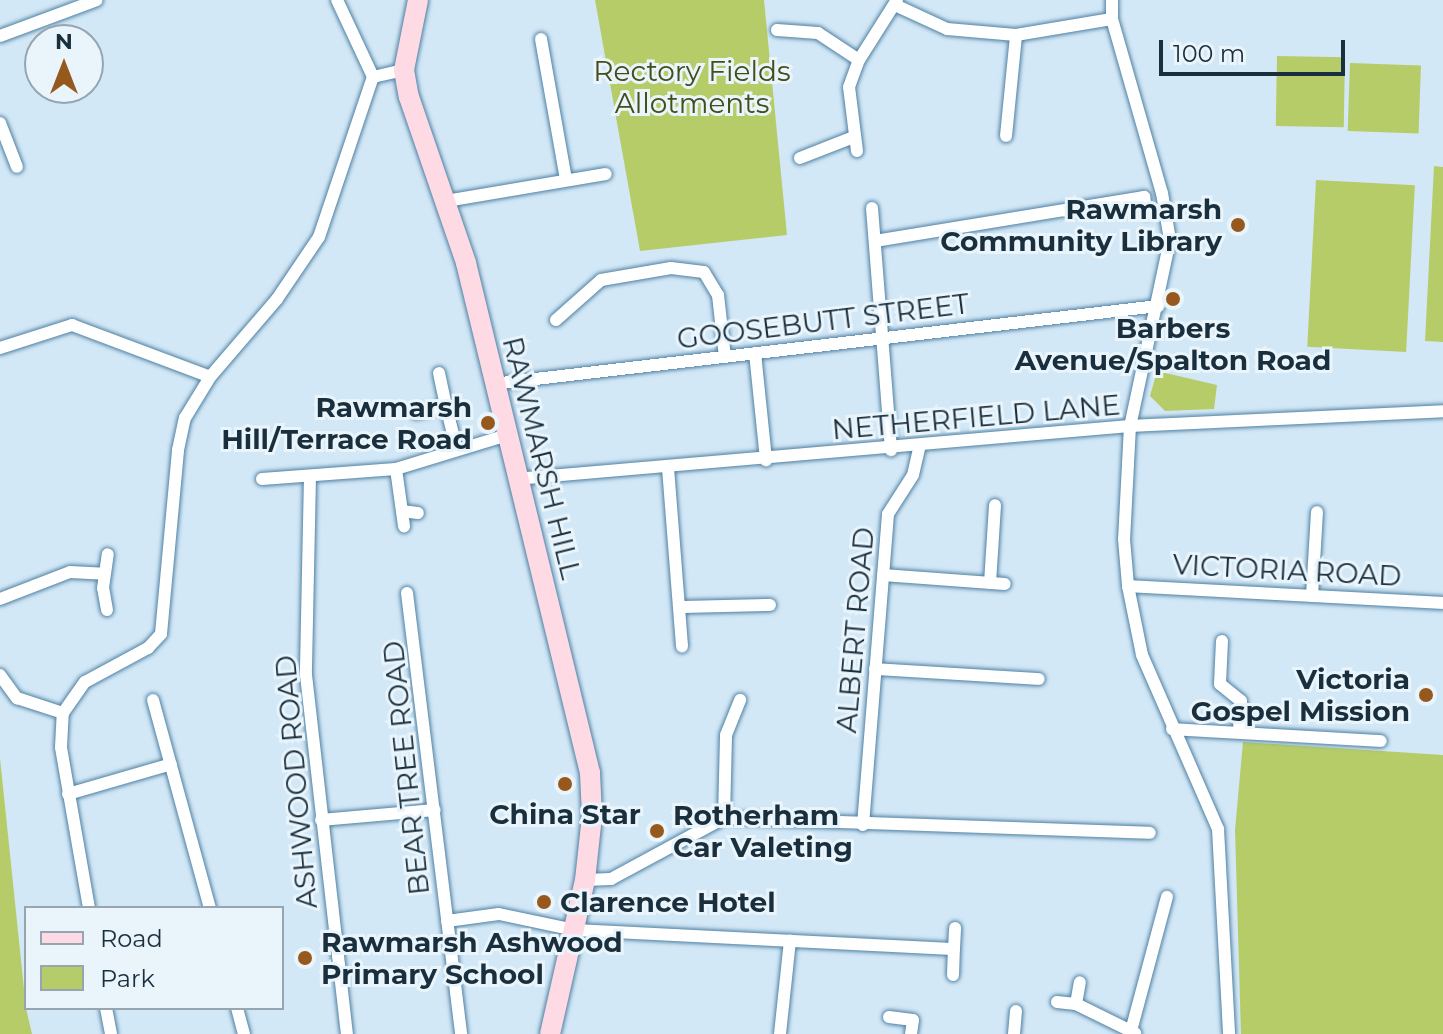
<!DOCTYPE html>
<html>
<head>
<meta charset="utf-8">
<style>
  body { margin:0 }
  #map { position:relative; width:1443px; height:1034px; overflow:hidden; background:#d3e8f7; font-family:Montserrat,sans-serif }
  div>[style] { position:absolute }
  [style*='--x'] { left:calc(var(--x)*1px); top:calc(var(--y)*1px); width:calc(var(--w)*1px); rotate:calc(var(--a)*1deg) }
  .green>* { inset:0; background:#b6cc68; transform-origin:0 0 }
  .roads { filter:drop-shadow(0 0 2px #4f81a3) drop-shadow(0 0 2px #4f81a3) }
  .minor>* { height:12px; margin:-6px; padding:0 6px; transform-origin:6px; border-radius:6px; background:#fff }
  .primary>* { height:20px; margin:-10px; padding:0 10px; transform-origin:10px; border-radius:10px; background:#fedae5 }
  .dots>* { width:22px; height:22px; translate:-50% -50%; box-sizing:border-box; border:4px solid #e9f4fb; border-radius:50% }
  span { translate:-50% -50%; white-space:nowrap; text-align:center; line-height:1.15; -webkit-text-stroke:6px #e9f4fb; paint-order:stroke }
  .park-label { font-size:28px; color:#444e1c }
  .poi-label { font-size:28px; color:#1a2f3e; font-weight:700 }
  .right { translate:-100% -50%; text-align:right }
  .left { translate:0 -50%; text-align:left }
  .street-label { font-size:28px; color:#1a2f3e }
  .legend { position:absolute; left:24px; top:906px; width:260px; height:104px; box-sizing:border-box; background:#e9f4fb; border:2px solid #96a5af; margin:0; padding:10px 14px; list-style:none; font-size:24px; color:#1a2f3e }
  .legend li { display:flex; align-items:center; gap:16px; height:40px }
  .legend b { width:40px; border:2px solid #96a5af }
  .north { position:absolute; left:24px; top:24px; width:80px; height:80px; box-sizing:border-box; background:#e9f4fb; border:2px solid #96a5af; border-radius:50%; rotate:0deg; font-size:22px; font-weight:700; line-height:32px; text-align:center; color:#1a2f3e }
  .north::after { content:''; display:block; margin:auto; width:28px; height:36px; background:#96581d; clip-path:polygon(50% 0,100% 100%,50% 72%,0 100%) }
  .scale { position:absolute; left:1159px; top:40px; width:186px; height:36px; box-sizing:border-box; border:4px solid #1a2f3e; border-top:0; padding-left:10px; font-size:24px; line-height:28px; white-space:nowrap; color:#1a2f3e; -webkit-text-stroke:6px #e9f4fb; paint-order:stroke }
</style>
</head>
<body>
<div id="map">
  <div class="green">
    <div style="clip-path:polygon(595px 0,764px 0,787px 235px,640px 251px)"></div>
    <div style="left:1277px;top:56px;width:68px;height:70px;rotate:1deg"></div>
    <div style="left:1350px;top:63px;width:71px;height:68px;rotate:2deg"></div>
    <div style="clip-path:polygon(1434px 166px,1443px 167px,1443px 342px,1425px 341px)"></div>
    <div style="left:1316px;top:180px;width:99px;height:167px;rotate:3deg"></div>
    <div style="clip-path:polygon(1157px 371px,1217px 385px,1214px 409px,1165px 411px,1150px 396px)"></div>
    <div style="clip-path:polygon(1243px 742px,1443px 755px,1443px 1034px,1241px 1034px,1235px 830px)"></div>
    <div style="clip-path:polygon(0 758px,26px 1008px,32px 1034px,0 1034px)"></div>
  </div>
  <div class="roads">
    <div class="minor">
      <div style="--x:337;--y:0;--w:85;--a:64.9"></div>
      <div style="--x:1112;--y:0;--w:19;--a:90"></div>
      <div style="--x:1112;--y:19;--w:181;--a:74"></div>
      <div style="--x:1162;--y:193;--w:48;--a:80.3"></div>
      <div style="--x:1170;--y:240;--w:190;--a:102.1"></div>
      <div style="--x:1130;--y:426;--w:113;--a:93"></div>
      <div style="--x:1124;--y:539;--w:47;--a:85.1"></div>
      <div style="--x:1128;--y:586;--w:70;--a:78.5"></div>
      <div style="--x:1142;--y:655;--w:190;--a:66.4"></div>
      <div style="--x:1218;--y:829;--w:205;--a:86.9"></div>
      <div style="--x:895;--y:5;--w:57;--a:24.8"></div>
      <div style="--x:947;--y:29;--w:69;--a:5"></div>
      <div style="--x:1016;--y:35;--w:97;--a:-9.5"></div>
      <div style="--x:777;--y:30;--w:41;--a:4.2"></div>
      <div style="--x:818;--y:33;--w:49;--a:33.4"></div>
      <div style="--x:0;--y:36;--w:103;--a:-20.4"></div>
      <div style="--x:541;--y:39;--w:143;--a:79.9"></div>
      <div style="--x:0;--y:123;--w:47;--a:68.9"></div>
      <div style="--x:1006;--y:136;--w:101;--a:-84.3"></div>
      <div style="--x:857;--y:151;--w:64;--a:-97.1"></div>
      <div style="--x:849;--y:87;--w:29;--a:-70"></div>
      <div style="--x:859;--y:60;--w:71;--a:-57.7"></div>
      <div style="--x:800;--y:158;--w:58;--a:-21.3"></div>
      <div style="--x:446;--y:201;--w:162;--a:-9.6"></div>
      <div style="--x:872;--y:208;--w:243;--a:85.5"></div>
      <div style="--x:875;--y:241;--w:273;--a:-9.3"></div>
      <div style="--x:1144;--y:197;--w:16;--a:79"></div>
      <div style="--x:556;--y:320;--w:60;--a:-41.6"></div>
      <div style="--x:601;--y:280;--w:71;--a:-9.7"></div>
      <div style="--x:671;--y:268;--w:33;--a:7"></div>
      <div style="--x:704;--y:272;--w:27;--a:59"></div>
      <div style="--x:718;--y:295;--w:62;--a:83.6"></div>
      <div style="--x:0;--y:348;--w:76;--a:-17.7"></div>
      <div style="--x:72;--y:325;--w:147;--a:20.6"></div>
      <div style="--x:755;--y:353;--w:108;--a:84.1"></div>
      <div style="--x:439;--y:373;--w:34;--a:78"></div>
      <div style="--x:493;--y:384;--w:670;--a:-6.69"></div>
      <div style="--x:416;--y:413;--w:31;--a:-13"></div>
      <div style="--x:446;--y:406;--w:45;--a:76"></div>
      <div style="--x:668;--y:468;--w:179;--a:85.5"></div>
      <div style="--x:396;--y:469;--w:58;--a:82"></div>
      <div style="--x:310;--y:476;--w:199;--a:91.2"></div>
      <div style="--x:306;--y:675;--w:361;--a:83.5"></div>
      <div style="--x:262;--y:479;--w:134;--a:-4.3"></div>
      <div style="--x:396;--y:469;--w:113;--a:-17"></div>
      <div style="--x:515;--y:479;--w:617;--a:-4.93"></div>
      <div style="--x:1130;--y:426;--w:313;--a:-2.7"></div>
      <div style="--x:402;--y:511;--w:16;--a:7"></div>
      <div style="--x:883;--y:575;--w:122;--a:4.2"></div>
      <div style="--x:990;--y:583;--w:78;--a:-86.3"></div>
      <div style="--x:1128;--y:586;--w:315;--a:3.1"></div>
      <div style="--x:407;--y:593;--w:444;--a:83"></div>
      <div style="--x:1312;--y:596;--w:84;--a:-86.6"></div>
      <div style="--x:0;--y:599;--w:75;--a:-21.1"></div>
      <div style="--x:70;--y:572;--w:34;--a:3"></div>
      <div style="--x:679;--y:607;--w:91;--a:-1.3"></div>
      <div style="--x:107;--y:610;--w:22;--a:-100"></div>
      <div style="--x:103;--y:588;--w:34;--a:-82"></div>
      <div style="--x:1222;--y:641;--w:43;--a:92.7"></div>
      <div style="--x:1220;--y:684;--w:27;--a:39"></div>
      <div style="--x:1241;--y:701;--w:30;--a:94"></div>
      <div style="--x:875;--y:669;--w:164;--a:3.5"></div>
      <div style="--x:0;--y:675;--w:29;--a:54"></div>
      <div style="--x:17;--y:698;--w:48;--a:18.1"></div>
      <div style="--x:153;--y:700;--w:216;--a:74.7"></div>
      <div style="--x:1172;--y:729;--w:209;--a:3.3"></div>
      <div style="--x:68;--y:794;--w:107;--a:-16.2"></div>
      <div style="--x:724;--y:818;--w:83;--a:-88.6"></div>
      <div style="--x:726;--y:735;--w:38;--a:-68"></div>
      <div style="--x:321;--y:820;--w:114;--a:-5"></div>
      <div style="--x:863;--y:825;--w:312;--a:-85.4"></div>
      <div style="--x:888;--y:514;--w:46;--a:-57.3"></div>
      <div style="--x:913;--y:475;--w:28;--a:-77"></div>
      <div style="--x:585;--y:880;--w:26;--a:-2"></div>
      <div style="--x:611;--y:879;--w:128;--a:-28.4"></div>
      <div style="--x:724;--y:818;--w:426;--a:2"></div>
      <div style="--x:89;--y:908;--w:163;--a:-99.9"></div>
      <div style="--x:61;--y:747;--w:34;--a:-87"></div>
      <div style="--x:63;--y:713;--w:38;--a:-55"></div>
      <div style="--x:85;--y:682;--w:72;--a:-28.4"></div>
      <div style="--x:148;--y:648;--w:19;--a:-47"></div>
      <div style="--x:161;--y:634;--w:185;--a:-84.7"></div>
      <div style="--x:178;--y:450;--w:33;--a:-78"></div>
      <div style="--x:185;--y:418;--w:48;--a:-58.6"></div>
      <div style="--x:210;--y:377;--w:103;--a:-49.3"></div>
      <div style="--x:277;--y:299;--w:75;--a:-55.9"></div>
      <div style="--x:319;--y:237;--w:169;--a:-71.4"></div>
      <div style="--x:373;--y:77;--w:32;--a:-13"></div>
      <div style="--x:447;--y:921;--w:52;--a:-7.7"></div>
      <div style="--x:499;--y:914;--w:78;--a:11.9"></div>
      <div style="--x:575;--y:930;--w:379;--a:2.9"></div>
      <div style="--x:954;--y:949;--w:21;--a:-87"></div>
      <div style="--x:953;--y:975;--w:26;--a:-88"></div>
      <div style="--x:1057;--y:1002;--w:19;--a:6"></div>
      <div style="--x:1076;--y:1004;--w:66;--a:26.2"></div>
      <div style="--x:1076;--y:1004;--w:22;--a:-80"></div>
      <div style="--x:106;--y:1008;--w:26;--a:79"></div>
      <div style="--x:237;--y:1008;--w:27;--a:75"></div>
      <div style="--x:889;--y:1017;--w:24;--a:7"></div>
      <div style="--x:913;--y:1020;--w:14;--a:98"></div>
      <div style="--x:1131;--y:1031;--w:139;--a:-75"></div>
      <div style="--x:780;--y:1034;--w:94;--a:-83.9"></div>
      <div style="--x:1014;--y:1034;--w:23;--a:-85"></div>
    </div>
    <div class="primary">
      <div style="--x:418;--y:0;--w:71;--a:101.3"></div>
      <div style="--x:404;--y:70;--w:27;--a:80"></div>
      <div style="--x:409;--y:97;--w:176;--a:71"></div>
      <div style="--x:466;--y:263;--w:525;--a:76.33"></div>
      <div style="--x:590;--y:773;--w:43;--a:87.3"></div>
      <div style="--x:592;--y:816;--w:64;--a:96.2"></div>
      <div style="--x:585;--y:880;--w:158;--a:102.8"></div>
    </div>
  </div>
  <div class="dots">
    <div style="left:1238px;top:225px;background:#96581d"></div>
    <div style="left:1173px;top:299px;background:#96581d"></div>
    <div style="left:488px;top:423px;background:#96581d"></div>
    <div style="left:1426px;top:695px;background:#96581d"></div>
    <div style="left:565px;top:784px;background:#96581d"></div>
    <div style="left:657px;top:831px;background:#96581d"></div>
    <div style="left:544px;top:902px;background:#96581d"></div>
    <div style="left:305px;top:958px;background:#96581d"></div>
  </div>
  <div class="park-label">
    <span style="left:692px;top:87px">Rectory Fields<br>Allotments</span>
  </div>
  <div class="poi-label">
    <span class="right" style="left:1222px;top:225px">Rawmarsh<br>Community Library</span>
    <span style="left:1173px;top:344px">Barbers<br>Avenue/Spalton Road</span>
    <span class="right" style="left:472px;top:423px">Rawmarsh<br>Hill/Terrace Road</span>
    <span class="right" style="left:1410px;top:695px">Victoria<br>Gospel Mission</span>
    <span style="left:565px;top:814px">China Star</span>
    <span class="left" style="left:673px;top:831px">Rotherham<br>Car Valeting</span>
    <span class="left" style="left:560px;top:902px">Clarence Hotel</span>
    <span class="left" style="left:321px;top:958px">Rawmarsh Ashwood<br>Primary School</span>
  </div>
  <div class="street-label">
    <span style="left:823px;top:321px;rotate:-7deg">GOOSEBUTT STREET</span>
    <span style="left:976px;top:417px;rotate:-5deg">NETHERFIELD LANE</span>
    <span style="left:542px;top:458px;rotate:76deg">RAWMARSH HILL</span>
    <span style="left:1287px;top:570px;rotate:3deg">VICTORIA ROAD</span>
    <span style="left:855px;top:630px;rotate:-85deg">ALBERT ROAD</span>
    <span style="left:406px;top:768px;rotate:-96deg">BEAR TREE ROAD</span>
    <span style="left:296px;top:782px;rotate:-95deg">ASHWOOD ROAD</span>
  </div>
  <ul class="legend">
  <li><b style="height:10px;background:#fedae5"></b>Road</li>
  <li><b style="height:22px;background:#b6cc68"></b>Park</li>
  </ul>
  <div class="north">N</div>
  <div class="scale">100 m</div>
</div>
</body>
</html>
